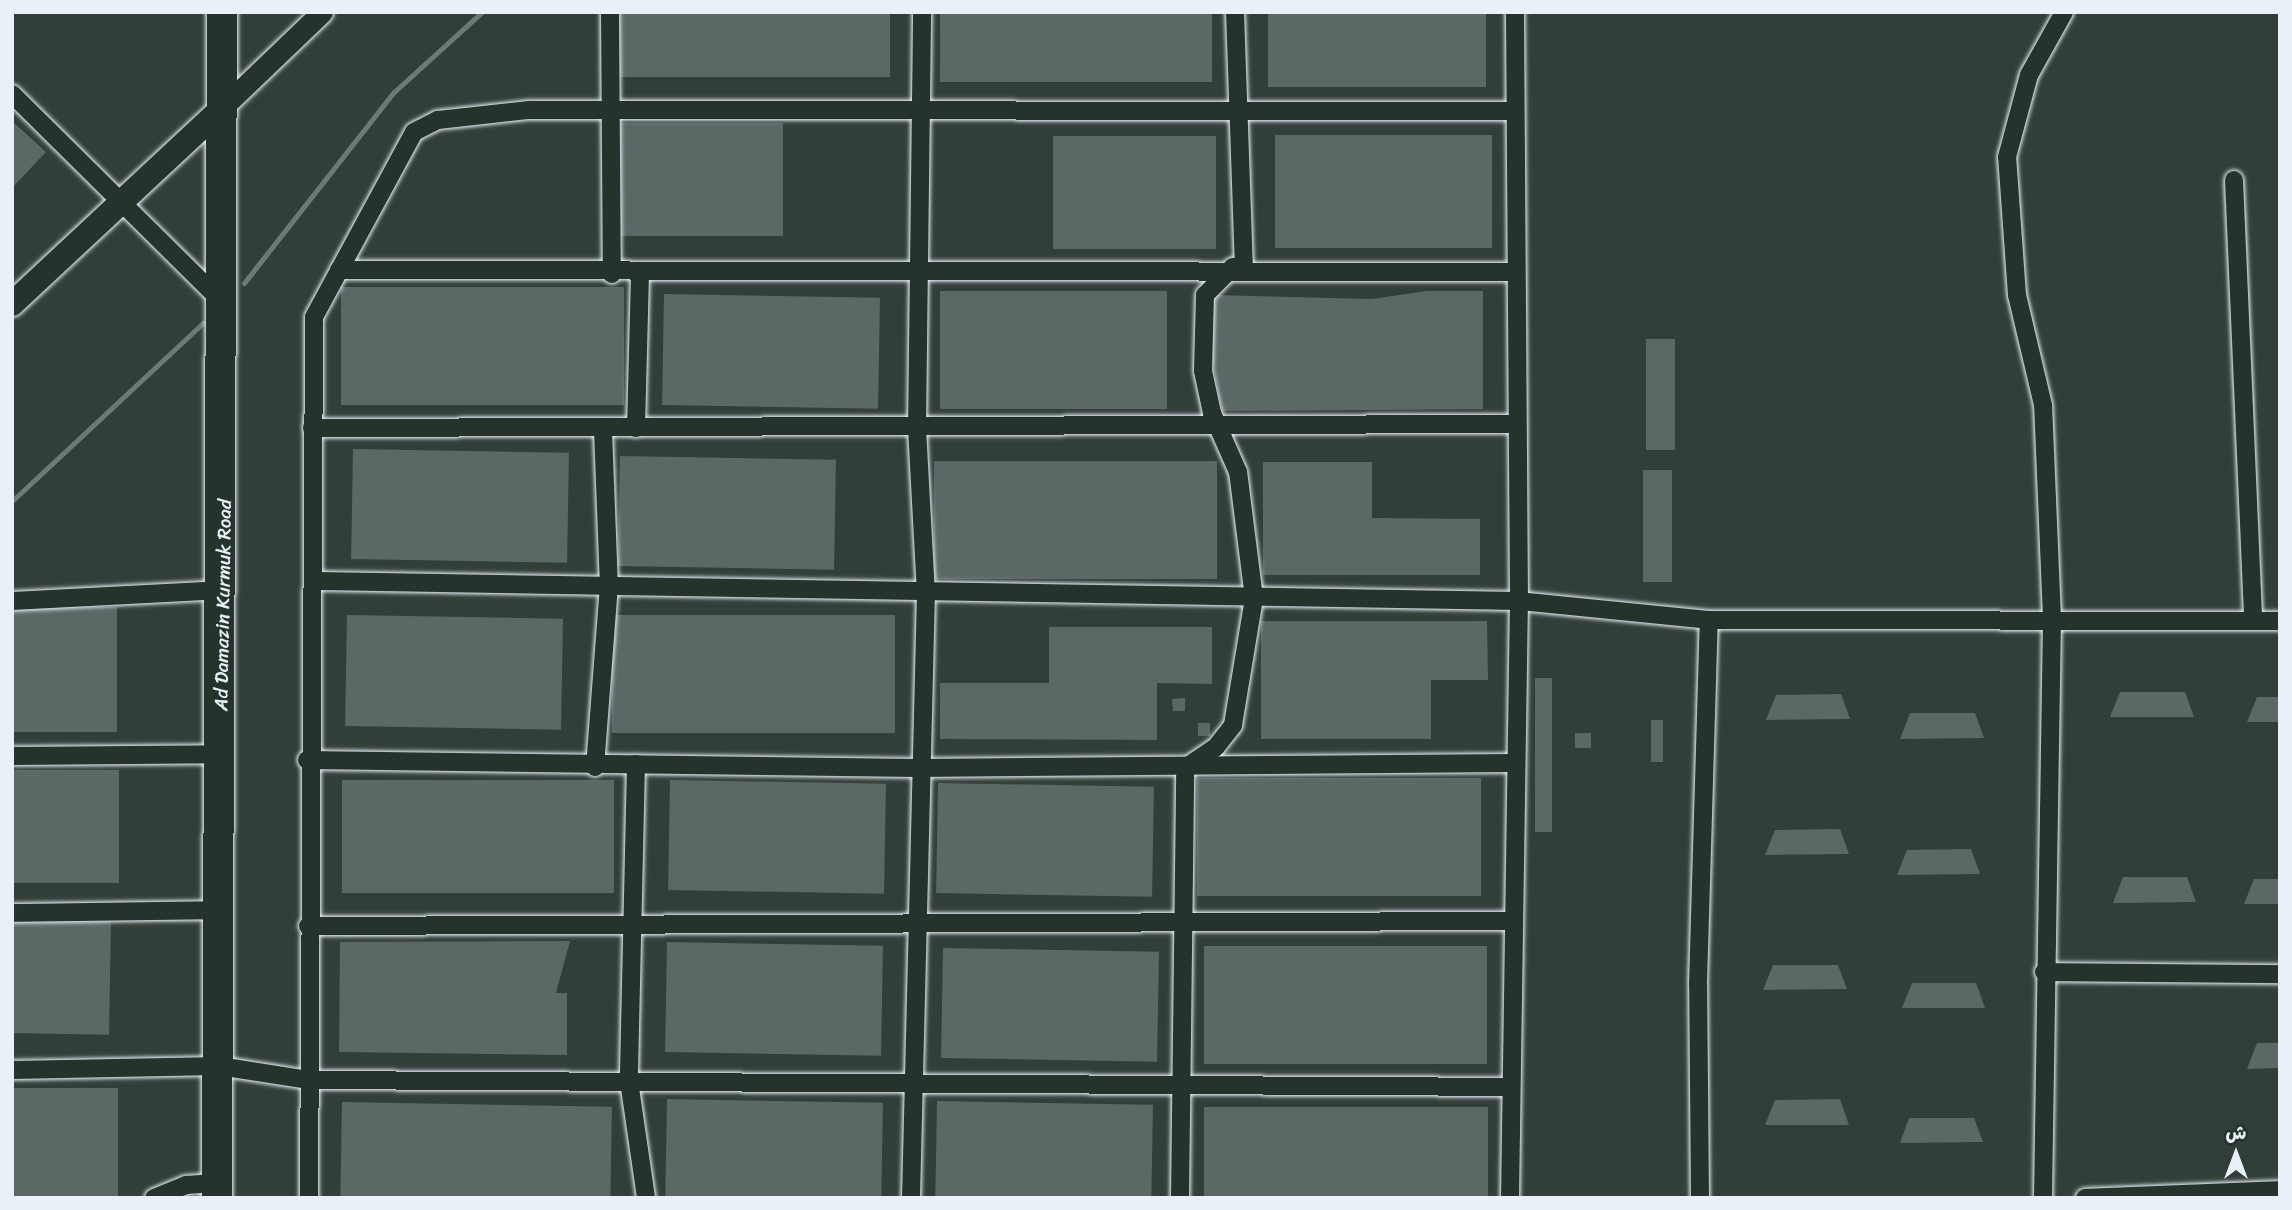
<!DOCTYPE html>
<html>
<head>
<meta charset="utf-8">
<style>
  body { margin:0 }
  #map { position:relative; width:2292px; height:1210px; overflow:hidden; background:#323e39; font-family:Sriracha,"Playpen Sans Arabic",sans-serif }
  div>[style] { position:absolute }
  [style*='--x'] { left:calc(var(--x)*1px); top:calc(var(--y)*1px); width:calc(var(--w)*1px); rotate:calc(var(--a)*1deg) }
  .stream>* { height:5px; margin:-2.5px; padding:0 2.5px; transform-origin:2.5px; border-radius:2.5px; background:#6d7978 }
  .building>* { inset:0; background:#5c6865; transform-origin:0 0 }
  .roads { filter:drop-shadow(0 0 2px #e8f1f8) drop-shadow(0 0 2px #e8f1f8) }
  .minor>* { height:18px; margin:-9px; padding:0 9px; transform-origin:9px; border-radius:9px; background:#26332d }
  .tertiary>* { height:21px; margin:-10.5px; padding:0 10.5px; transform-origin:10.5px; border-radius:10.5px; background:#26332d }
  .secondary>* { height:24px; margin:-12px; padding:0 12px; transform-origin:12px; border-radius:12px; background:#26332d }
  .trunk>* { height:30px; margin:-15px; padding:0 15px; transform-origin:15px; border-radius:15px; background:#26332d }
  span { translate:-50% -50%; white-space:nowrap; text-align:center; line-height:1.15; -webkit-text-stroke:5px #26332d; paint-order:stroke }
  .street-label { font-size:19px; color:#e8f1f8 }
  .frame { position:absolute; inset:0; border:14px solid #e8f1f8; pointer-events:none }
  .north { position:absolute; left:2201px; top:1119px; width:70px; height:70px; -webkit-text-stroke:5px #26332d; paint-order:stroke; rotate:0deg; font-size:19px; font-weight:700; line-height:28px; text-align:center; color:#e8f1f8 }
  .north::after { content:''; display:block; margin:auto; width:24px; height:32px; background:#e8f1f8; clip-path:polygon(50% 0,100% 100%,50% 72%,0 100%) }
</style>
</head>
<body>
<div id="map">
  <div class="stream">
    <div style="--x:244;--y:283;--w:243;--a:-51.9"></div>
    <div style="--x:394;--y:92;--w:119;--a:-42.3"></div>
    <div style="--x:12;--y:501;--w:261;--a:-43"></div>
  </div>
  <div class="building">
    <div style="left:619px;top:12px;width:271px;height:65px"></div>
    <div style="left:940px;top:12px;width:272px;height:70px"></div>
    <div style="left:1268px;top:12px;width:218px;height:75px"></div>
    <div style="clip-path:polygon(12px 121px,46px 152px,12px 188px)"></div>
    <div style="left:620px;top:123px;width:163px;height:113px"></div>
    <div style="left:1275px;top:135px;width:217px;height:113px"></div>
    <div style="left:1053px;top:136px;width:163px;height:113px"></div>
    <div style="left:624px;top:287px;width:118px;height:283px;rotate:90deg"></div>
    <div style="left:1167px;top:291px;width:118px;height:227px;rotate:90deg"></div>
    <div style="clip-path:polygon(1426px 291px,1483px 291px,1483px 409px,1222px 411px,1211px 352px,1213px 295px,1372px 299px)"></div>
    <div style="left:664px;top:294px;width:216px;height:111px;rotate:1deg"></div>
    <div style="left:1646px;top:339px;width:29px;height:111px"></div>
    <div style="left:353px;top:449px;width:216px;height:110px;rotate:1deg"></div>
    <div style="left:620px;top:456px;width:216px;height:110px;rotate:1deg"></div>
    <div style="left:1217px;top:461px;width:118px;height:283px;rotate:90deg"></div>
    <div style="clip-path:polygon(1263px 462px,1372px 462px,1372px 518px,1480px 519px,1480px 575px,1263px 575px)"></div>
    <div style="left:1643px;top:470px;width:29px;height:112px"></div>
    <div style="left:117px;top:607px;width:125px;height:105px;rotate:90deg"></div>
    <div style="left:347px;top:615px;width:216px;height:111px;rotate:1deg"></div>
    <div style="left:895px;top:615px;width:118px;height:283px;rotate:90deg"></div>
    <div style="clip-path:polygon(1261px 621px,1487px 621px,1488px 680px,1431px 680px,1431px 739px,1261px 739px)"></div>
    <div style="clip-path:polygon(1049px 627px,1212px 627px,1212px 684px,1157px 683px,1157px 740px,940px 739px,940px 683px,1049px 683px)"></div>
    <div style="left:1535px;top:678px;width:17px;height:154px"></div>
    <div style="clip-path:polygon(2120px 692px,2185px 692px,2194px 717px,2110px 717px)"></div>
    <div style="clip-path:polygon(1841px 694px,1850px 719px,1766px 720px,1776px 695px)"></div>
    <div style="clip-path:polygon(2257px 697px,2280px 697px,2280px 722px,2247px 722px)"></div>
    <div style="clip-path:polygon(1185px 698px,1185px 711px,1173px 711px,1172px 699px)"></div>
    <div style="clip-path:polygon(1910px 713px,1975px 713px,1984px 738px,1900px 739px)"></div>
    <div style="left:1651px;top:720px;width:12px;height:42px"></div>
    <div style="left:1198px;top:723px;width:12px;height:13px"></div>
    <div style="left:1575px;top:733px;width:16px;height:15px"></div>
    <div style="left:12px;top:770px;width:107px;height:113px"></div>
    <div style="left:1481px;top:778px;width:118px;height:284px;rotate:90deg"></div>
    <div style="left:342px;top:780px;width:272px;height:113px"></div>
    <div style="left:670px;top:780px;width:216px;height:110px;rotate:1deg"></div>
    <div style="left:938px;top:783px;width:216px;height:110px;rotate:1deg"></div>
    <div style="clip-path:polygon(1840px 829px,1849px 854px,1765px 855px,1775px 830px)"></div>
    <div style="clip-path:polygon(1971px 849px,1980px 874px,1897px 875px,1907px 850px)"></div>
    <div style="clip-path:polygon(2123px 877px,2187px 877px,2196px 902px,2113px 903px)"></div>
    <div style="clip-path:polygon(2254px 879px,2280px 879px,2280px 904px,2244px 904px)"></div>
    <div style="left:12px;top:920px;width:99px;height:113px;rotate:1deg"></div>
    <div style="clip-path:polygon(570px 941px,556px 993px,567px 993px,567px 1055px,339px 1052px,340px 942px)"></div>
    <div style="left:667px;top:942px;width:216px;height:110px;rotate:1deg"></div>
    <div style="left:1487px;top:946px;width:118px;height:283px;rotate:90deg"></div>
    <div style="left:943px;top:948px;width:216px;height:110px;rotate:1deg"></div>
    <div style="clip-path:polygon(1773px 965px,1838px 965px,1847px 989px,1763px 990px)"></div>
    <div style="clip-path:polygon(1912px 983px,1976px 983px,1985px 1008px,1902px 1008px)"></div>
    <div style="clip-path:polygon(2257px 1043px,2280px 1043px,2280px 1068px,2247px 1069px)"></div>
    <div style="left:12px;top:1088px;width:106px;height:110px"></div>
    <div style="left:667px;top:1099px;width:216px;height:99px;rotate:1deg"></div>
    <div style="clip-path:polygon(1840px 1099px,1849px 1125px,1765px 1125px,1775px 1100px)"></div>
    <div style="left:937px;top:1101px;width:216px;height:97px;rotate:1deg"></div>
    <div style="left:342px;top:1102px;width:270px;height:96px;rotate:1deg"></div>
    <div style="left:1204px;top:1107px;width:284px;height:91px"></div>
    <div style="clip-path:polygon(1909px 1118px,1974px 1118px,1983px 1142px,1900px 1143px)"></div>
  </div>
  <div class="roads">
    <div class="minor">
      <div style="--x:610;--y:12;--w:262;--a:89.6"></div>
      <div style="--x:1235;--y:12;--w:255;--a:88"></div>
      <div style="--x:12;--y:94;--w:294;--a:44.7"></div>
      <div style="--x:2234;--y:180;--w:441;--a:87.5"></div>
      <div style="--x:339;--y:270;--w:1177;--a:0.1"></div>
      <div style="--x:312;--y:428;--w:1204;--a:-0.19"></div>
      <div style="--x:636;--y:428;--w:154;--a:-88.5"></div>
      <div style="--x:318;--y:581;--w:1201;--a:0.95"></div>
      <div style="--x:1519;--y:601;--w:191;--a:5.7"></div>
      <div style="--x:1709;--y:620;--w:571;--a:0.1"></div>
      <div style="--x:12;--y:601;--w:212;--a:-3"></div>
      <div style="--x:12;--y:756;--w:209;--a:-0.5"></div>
      <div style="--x:307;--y:760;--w:610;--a:0.75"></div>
      <div style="--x:917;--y:768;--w:596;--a:-0.48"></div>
      <div style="--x:636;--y:764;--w:317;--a:91.3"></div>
      <div style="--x:629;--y:1081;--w:118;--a:81.7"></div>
      <div style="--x:595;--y:767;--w:181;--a:-85.6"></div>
      <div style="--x:609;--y:587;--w:157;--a:-92.2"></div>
      <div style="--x:12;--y:913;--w:208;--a:-0.8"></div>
      <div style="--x:308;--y:926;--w:1202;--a:-0.24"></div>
      <div style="--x:2044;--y:972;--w:236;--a:0.5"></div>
      <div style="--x:12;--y:1070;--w:207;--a:-1.1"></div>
      <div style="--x:219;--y:1066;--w:90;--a:8.9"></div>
      <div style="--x:308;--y:1080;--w:1203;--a:0.33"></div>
      <div style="--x:154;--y:1198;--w:35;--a:-22"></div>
      <div style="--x:186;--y:1185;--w:32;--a:-4"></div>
      <div style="--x:309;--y:1198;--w:881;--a:-89.67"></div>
      <div style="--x:314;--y:317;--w:210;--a:-61.6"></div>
      <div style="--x:414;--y:132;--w:27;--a:-27"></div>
      <div style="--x:438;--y:120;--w:92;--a:-6.3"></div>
      <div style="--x:529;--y:110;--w:986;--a:0.06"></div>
      <div style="--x:911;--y:1198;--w:604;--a:-88.58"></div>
      <div style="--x:926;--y:594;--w:165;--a:-93.1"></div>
      <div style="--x:917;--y:429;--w:417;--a:-89.3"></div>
      <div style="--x:1180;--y:1198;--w:430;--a:-89.3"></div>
      <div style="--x:1185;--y:768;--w:37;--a:-34"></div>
      <div style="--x:1216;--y:747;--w:28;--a:-52"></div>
      <div style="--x:1233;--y:725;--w:129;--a:-80.6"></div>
      <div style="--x:1254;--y:598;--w:127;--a:-97.2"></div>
      <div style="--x:1238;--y:472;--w:64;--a:-113.8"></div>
      <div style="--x:1212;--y:413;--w:43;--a:-102.1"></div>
      <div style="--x:1203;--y:371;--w:76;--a:-88.5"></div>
      <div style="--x:1205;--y:295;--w:40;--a:-45"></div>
      <div style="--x:1510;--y:1198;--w:597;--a:-89.14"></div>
      <div style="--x:1519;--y:601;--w:589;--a:-90.39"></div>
      <div style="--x:1700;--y:1198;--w:214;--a:-90.5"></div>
      <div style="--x:1698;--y:984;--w:364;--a:-88.3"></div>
      <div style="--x:2043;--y:1198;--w:580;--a:-89.11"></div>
      <div style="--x:2052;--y:618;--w:213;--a:-92.4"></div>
      <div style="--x:2043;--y:405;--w:113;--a:-103.3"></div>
      <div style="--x:2017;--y:295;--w:138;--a:-94.1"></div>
      <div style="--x:2007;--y:157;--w:85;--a:-75"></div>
      <div style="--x:2029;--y:75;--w:72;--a:-60.9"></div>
      <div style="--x:2085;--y:1198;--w:195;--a:-2.3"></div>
    </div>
    <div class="tertiary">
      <div style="--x:223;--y:107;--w:137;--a:-43.8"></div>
    </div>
    <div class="secondary">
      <div style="--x:12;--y:304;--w:289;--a:-43"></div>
    </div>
    <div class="trunk">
      <div style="--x:217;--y:1198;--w:1186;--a:-89.76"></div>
    </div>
  </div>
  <div class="street-label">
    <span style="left:223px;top:605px;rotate:-89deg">Ad Damazin Kurmuk Road</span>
  </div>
  <div class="frame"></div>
  <div class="north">ش</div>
</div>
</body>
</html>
